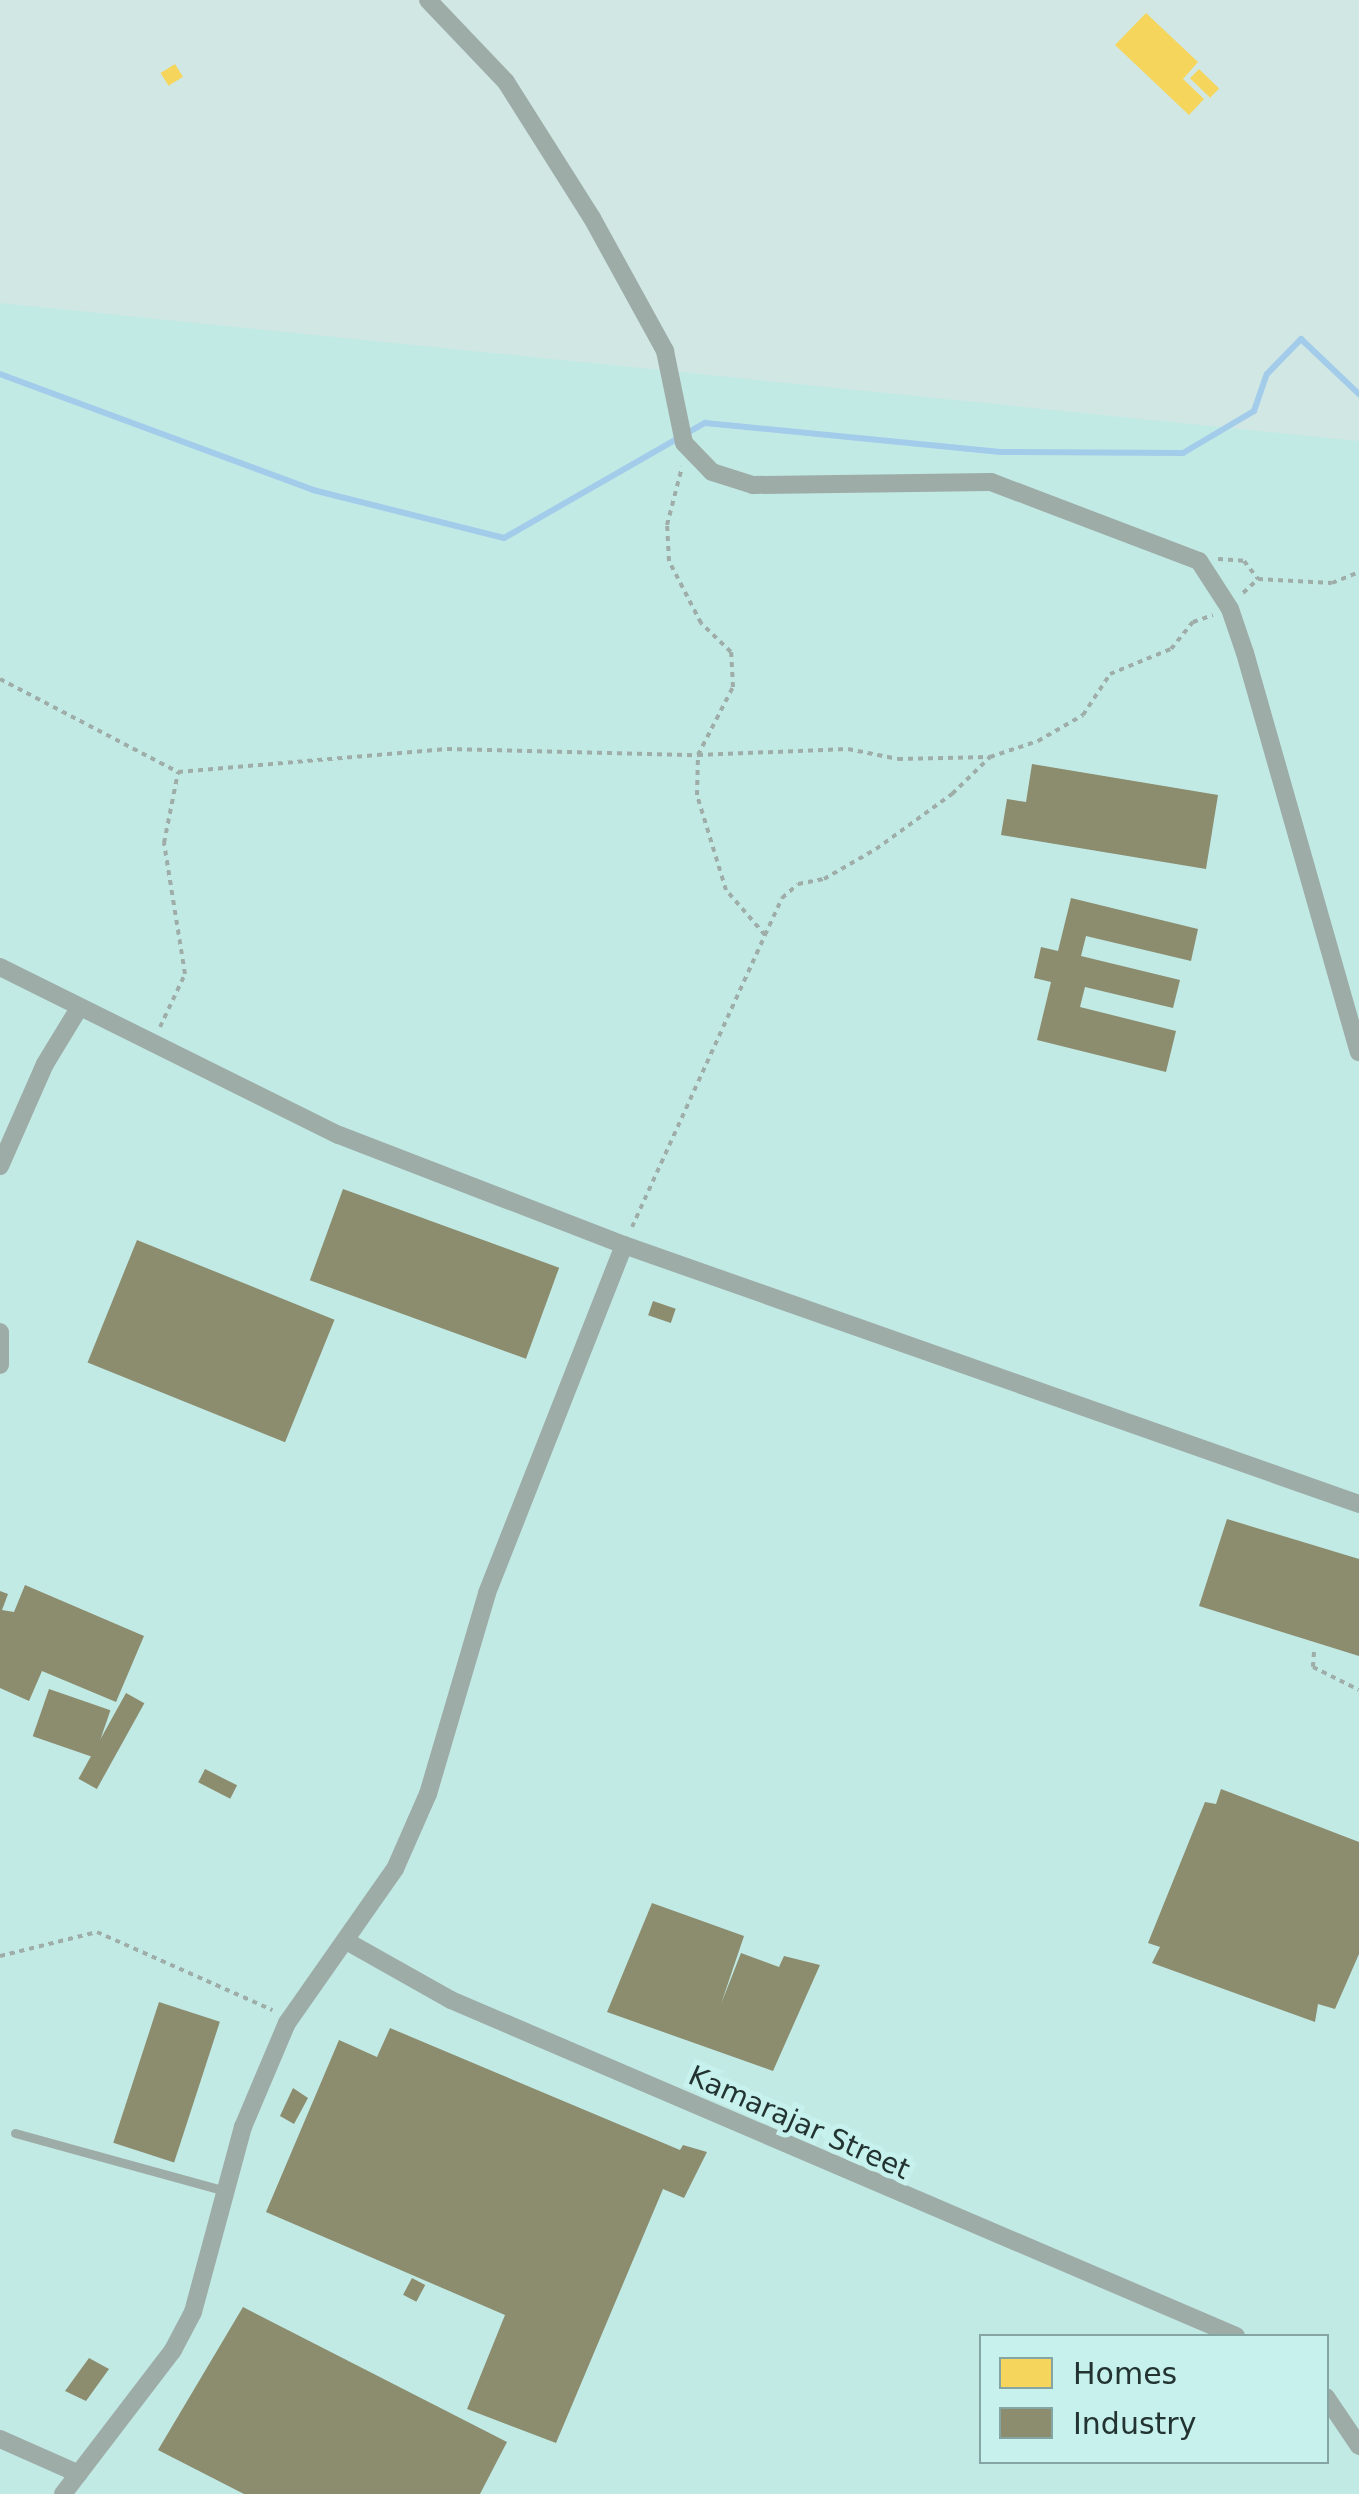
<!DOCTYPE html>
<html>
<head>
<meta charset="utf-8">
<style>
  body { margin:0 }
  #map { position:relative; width:1359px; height:2494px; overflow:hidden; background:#d0e7e4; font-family:"DejaVu Sans",sans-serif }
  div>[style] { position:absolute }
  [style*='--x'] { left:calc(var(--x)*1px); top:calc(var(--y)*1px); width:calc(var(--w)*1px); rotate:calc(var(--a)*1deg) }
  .built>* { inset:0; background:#c2eae5 }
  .homes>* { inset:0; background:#f6d55c; transform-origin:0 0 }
  .industry>* { inset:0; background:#8c8c6e; transform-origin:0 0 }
  .stream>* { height:6px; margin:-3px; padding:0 3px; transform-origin:3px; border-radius:3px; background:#a2ccea }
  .path>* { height:4px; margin-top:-2px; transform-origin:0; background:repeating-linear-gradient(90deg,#9fada9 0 5px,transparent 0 10px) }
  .lane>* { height:9px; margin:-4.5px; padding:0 4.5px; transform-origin:4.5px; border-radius:4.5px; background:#9eaca7 }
  .street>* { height:18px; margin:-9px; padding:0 9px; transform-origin:9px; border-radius:9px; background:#9eaca7 }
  span { translate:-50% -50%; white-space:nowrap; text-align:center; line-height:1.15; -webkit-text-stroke:10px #c6f1ec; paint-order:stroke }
  .street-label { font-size:28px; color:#223331 }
  .legend { position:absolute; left:979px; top:2334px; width:350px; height:130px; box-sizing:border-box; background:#c6f1ec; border:2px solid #84a5a1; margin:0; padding:12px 18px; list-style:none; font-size:30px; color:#223331 }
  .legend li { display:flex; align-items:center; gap:20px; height:50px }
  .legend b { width:50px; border:2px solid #84a5a1 }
</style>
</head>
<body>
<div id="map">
  <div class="built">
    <div style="clip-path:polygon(evenodd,0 303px,1359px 441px,1359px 2494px,0 2494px,0 303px,982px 2336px,1326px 2336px,1326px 2462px,982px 2462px,982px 2336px)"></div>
  </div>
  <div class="homes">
    <div style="clip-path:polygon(1146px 13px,1198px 62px,1183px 79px,1204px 99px,1189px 115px,1115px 45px)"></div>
    <div style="left:175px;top:64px;width:15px;height:17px;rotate:58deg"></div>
    <div style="left:1199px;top:69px;width:28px;height:13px;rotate:44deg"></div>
  </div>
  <div class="industry">
    <div style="clip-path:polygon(1032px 764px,1218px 795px,1206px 869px,1001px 835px,1007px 799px,1026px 802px)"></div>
    <div style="clip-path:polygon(1071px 898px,1198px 929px,1191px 961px,1086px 936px,1081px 956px,1180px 980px,1173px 1008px,1085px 987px,1080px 1007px,1176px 1031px,1166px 1072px,1037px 1040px,1051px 982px,1034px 978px,1041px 947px,1058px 951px)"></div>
    <div style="left:343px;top:1189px;width:230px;height:97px;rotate:20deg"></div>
    <div style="left:137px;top:1240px;width:213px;height:132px;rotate:22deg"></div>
    <div style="left:653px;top:1301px;width:24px;height:15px;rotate:19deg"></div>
    <div style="clip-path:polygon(1227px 1519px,1359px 1559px,1359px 1656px,1199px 1606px)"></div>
    <div style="clip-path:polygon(25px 1585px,144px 1636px,116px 1702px,42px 1671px,29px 1701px,0 1688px,0 1591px,8px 1594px,2px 1610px,14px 1612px)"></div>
    <div style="left:49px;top:1689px;width:65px;height:50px;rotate:19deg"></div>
    <div style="left:126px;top:1693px;width:21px;height:98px;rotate:29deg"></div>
    <div style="left:205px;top:1769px;width:36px;height:15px;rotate:27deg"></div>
    <div style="clip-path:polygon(1221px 1789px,1359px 1842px,1359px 1954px,1335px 2009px,1318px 2004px,1315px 2022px,1152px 1963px,1160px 1947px,1148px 1943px,1205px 1802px,1216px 1804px)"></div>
    <div style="clip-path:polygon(652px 1903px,744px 1936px,721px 2004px,741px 1953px,779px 1967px,784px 1956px,820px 1965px,773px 2071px,607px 2012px)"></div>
    <div style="left:159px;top:2002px;width:64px;height:148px;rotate:18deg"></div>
    <div style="clip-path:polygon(390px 2028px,680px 2150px,683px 2145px,707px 2152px,684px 2198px,663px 2189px,556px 2443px,467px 2409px,505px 2315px,266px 2212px,339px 2040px,377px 2057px)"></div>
    <div style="clip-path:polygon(293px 2088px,308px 2098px,294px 2124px,280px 2116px)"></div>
    <div style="left:412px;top:2278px;width:15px;height:19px;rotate:28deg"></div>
    <div style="clip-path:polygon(243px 2307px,507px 2442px,480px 2494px,244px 2494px,158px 2450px)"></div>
    <div style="clip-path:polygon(89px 2358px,109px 2369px,86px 2401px,65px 2391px)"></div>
  </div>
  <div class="stream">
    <div style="--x:0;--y:374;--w:334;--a:20.3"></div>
    <div style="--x:313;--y:490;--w:197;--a:14.1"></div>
    <div style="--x:504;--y:538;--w:232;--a:-29.8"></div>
    <div style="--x:705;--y:423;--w:297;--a:5.6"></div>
    <div style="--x:1001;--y:452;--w:182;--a:0.3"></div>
    <div style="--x:1183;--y:453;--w:82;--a:-30.6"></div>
    <div style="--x:1254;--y:411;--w:39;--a:-71"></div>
    <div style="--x:1267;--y:374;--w:49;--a:-45.8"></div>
    <div style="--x:1301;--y:339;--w:80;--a:43.5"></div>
  </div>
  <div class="path">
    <div style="--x:1218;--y:559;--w:26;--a:4"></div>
    <div style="--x:1244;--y:561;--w:23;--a:52"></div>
    <div style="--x:1243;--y:593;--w:21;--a:-43"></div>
    <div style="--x:1258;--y:579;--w:74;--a:3.1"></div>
    <div style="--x:1332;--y:583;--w:29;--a:-22"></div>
    <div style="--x:0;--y:679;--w:201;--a:27.6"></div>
    <div style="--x:765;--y:935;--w:41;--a:-65.3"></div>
    <div style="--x:782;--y:898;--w:21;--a:-41"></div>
    <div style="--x:798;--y:884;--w:26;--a:-11"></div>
    <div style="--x:824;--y:879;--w:60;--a:-30"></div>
    <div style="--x:876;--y:849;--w:94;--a:-35.9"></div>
    <div style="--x:952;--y:794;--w:53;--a:-44.2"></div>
    <div style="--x:160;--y:1027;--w:59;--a:-64.7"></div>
    <div style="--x:185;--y:974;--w:133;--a:-99.1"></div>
    <div style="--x:164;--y:843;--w:72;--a:-78.8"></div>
    <div style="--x:178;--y:772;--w:270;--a:-4.9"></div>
    <div style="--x:447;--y:749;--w:251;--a:1.4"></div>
    <div style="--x:698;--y:755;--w:150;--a:-2.3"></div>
    <div style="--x:848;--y:749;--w:51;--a:11.3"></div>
    <div style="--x:898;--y:759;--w:92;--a:-1.2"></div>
    <div style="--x:990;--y:757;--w:51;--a:-18.4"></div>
    <div style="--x:1038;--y:741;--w:52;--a:-30"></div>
    <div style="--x:1083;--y:715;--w:49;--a:-56.6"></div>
    <div style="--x:1110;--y:674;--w:66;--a:-22.3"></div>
    <div style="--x:1171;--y:649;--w:35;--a:-51"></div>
    <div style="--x:1193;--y:622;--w:21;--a:-19"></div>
    <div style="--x:632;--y:1227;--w:321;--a:-65.5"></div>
    <div style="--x:765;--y:935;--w:60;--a:-130.9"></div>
    <div style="--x:726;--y:890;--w:99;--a:-107"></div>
    <div style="--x:697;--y:795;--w:40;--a:-88.6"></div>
    <div style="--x:698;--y:755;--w:76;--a:-62.8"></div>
    <div style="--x:733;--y:687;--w:35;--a:-93"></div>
    <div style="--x:731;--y:652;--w:42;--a:-136"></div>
    <div style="--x:701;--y:623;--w:70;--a:-117.3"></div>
    <div style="--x:669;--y:561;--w:36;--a:-93"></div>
    <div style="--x:667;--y:525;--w:60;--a:-75.5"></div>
    <div style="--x:1314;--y:1652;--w:15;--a:94"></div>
    <div style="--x:1313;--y:1667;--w:51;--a:26.6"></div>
    <div style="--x:0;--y:1956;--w:100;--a:-13.9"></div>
    <div style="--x:97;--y:1932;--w:192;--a:24"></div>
  </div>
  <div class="lane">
    <div style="--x:15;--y:2133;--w:219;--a:15.4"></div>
  </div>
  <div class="street">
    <div style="--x:428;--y:0;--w:113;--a:46.4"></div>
    <div style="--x:506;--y:82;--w:161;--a:57.7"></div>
    <div style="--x:592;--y:218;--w:152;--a:61.2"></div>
    <div style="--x:665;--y:351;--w:94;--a:78.3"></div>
    <div style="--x:684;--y:443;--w:40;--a:46"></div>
    <div style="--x:712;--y:472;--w:43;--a:17.6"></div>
    <div style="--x:753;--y:485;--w:238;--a:-0.7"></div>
    <div style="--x:991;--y:482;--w:222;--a:20.8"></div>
    <div style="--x:1199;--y:561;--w:57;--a:57.1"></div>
    <div style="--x:1230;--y:609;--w:46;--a:71.2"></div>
    <div style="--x:1245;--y:653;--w:415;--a:74.1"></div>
    <div style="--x:0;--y:967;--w:378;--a:26.4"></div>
    <div style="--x:339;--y:1135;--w:305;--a:21.1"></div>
    <div style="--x:624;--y:1245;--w:779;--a:19.41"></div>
    <div style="--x:0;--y:1166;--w:111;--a:-66.2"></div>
    <div style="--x:45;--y:1064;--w:66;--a:-58.7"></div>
    <div style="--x:0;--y:1332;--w:33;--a:90"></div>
    <div style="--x:348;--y:1942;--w:118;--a:29.4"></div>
    <div style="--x:451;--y:2000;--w:854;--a:23.17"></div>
    <div style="--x:1326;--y:2397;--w:59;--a:56"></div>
    <div style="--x:0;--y:2439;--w:86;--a:23.9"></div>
    <div style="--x:63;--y:2494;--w:181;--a:-52.6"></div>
    <div style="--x:173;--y:2350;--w:43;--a:-62.2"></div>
    <div style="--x:193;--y:2312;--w:192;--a:-74.9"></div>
    <div style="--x:243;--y:2127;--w:113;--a:-67.1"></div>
    <div style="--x:287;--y:2023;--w:188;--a:-55"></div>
    <div style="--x:395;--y:1869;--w:82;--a:-66.3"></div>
    <div style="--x:428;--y:1794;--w:209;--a:-73.6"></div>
    <div style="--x:487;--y:1593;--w:374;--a:-68.5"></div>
  </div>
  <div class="street-label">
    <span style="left:799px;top:2123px;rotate:24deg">Kamarajar Street</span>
  </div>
  <ul class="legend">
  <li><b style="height:28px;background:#f6d55c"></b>Homes</li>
  <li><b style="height:28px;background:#8c8c6e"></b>Industry</li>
  </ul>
</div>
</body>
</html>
